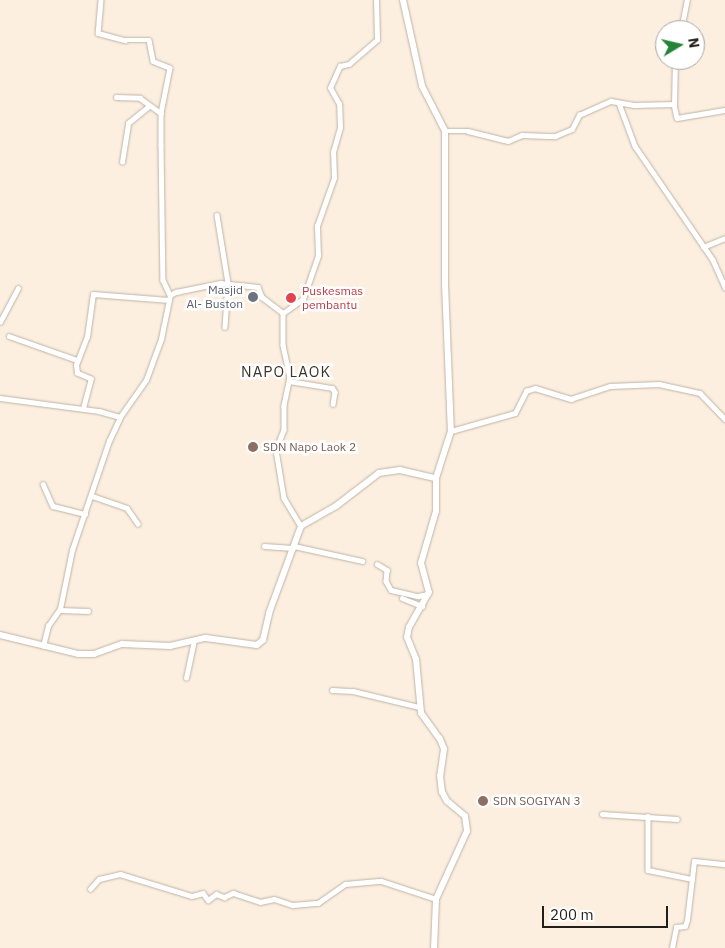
<!DOCTYPE html>
<html>
<head>
<meta charset="utf-8">
<style>
  body { margin:0 }
  #map { position:relative; width:725px; height:948px; overflow:hidden; background:#fcefe0; font-family:"IBM Plex Sans",sans-serif }
  div>[style] { position:absolute }
  [style*='--x'] { left:calc(var(--x)*1px); top:calc(var(--y)*1px); width:calc(var(--w)*1px); rotate:calc(var(--a)*1deg) }
  .roads { filter:drop-shadow(0 0 1px #bfb3a5) drop-shadow(0 0 1px #bfb3a5) }
  .street>* { height:4.5px; margin:-2.25px; padding:0 2.25px; transform-origin:2.25px; border-radius:2.25px; background:#fff }
  .secondary>* { height:6px; margin:-3px; padding:0 3px; transform-origin:3px; border-radius:3px; background:#fff }
  .dots>* { width:14px; height:14px; translate:-50% -50%; box-sizing:border-box; border:2px solid #fff; border-radius:50% }
  span { translate:-50% -50%; white-space:nowrap; text-align:center; line-height:1.15; -webkit-text-stroke:5px #fff; paint-order:stroke }
  .worship-label { font-size:12px; color:#5b616d }
  .right { translate:-100% -50%; text-align:right }
  .health-label { font-size:12px; color:#be3a42 }
  .left { translate:0 -50%; text-align:left }
  .education-label { font-size:12px; color:#785e54 }
  .quarter-label { font-size:15px; color:#3f3529; letter-spacing:1px }
  .north { position:absolute; left:655px; top:20px; width:50px; height:50px; box-sizing:border-box; background:#fff; border:1px solid #a7a5a3; border-radius:50%; rotate:81deg; font-size:14px; font-weight:700; line-height:20px; text-align:center; color:#221e19 }
  .north::after { content:''; display:block; margin:auto; width:18px; height:22px; background:#248336; clip-path:polygon(50% 0,100% 100%,50% 72%,0 100%) }
  .scale { position:absolute; left:542px; top:906px; width:126px; height:22px; box-sizing:border-box; border:2px solid #221e19; border-top:0; padding-left:6px; font-size:15px; line-height:18px; white-space:nowrap; color:#221e19; -webkit-text-stroke:4px #fff; paint-order:stroke }
</style>
</head>
<body>
<div id="map">
  <div class="roads">
    <div class="street">
      <div style="--x:101;--y:0;--w:33;--a:95"></div>
      <div style="--x:98;--y:33;--w:28;--a:15"></div>
      <div style="--x:125;--y:40;--w:24;--a:0"></div>
      <div style="--x:149;--y:40;--w:21;--a:79"></div>
      <div style="--x:153;--y:61;--w:18;--a:22"></div>
      <div style="--x:170;--y:68;--w:46;--a:101.3"></div>
      <div style="--x:161;--y:113;--w:32;--a:90"></div>
      <div style="--x:161;--y:145;--w:135;--a:89.2"></div>
      <div style="--x:163;--y:280;--w:17;--a:65"></div>
      <div style="--x:681;--y:30;--w:31;--a:-79"></div>
      <div style="--x:116;--y:97;--w:24;--a:2"></div>
      <div style="--x:140;--y:98;--w:26;--a:36"></div>
      <div style="--x:619;--y:103;--w:46;--a:69.6"></div>
      <div style="--x:635;--y:146;--w:138;--a:55.6"></div>
      <div style="--x:713;--y:260;--w:30;--a:66"></div>
      <div style="--x:674;--y:104;--w:44;--a:-88.7"></div>
      <div style="--x:445;--y:131;--w:23;--a:0"></div>
      <div style="--x:468;--y:131;--w:41;--a:14"></div>
      <div style="--x:508;--y:141;--w:15;--a:-23"></div>
      <div style="--x:522;--y:135;--w:33;--a:2"></div>
      <div style="--x:555;--y:136;--w:18;--a:-22"></div>
      <div style="--x:572;--y:129;--w:16;--a:-63"></div>
      <div style="--x:579;--y:115;--w:35;--a:-24"></div>
      <div style="--x:611;--y:101;--w:23;--a:10"></div>
      <div style="--x:634;--y:105;--w:40;--a:-1.4"></div>
      <div style="--x:674;--y:104;--w:14;--a:78"></div>
      <div style="--x:677;--y:118;--w:49;--a:-9.5"></div>
      <div style="--x:122;--y:162;--w:39;--a:-81"></div>
      <div style="--x:128;--y:123;--w:26;--a:-39"></div>
      <div style="--x:217;--y:215;--w:69;--a:80.8"></div>
      <div style="--x:228;--y:283;--w:44;--a:93.9"></div>
      <div style="--x:703;--y:247;--w:24;--a:-22"></div>
      <div style="--x:283;--y:313;--w:24;--a:-35"></div>
      <div style="--x:303;--y:299;--w:46;--a:-70.8"></div>
      <div style="--x:318;--y:256;--w:30;--a:-92"></div>
      <div style="--x:317;--y:226;--w:51;--a:-70.5"></div>
      <div style="--x:334;--y:178;--w:26;--a:-92"></div>
      <div style="--x:333;--y:152;--w:25;--a:-74"></div>
      <div style="--x:340;--y:128;--w:24;--a:-92"></div>
      <div style="--x:339;--y:104;--w:18;--a:-119"></div>
      <div style="--x:330;--y:88;--w:24;--a:-66"></div>
      <div style="--x:340;--y:66;--w:9;--a:-13"></div>
      <div style="--x:349;--y:64;--w:37;--a:-41"></div>
      <div style="--x:377;--y:40;--w:40;--a:-91.4"></div>
      <div style="--x:0;--y:322;--w:38;--a:-62"></div>
      <div style="--x:9;--y:336;--w:72;--a:19.4"></div>
      <div style="--x:289;--y:381;--w:44;--a:9.2"></div>
      <div style="--x:332;--y:388;--w:5;--a:53"></div>
      <div style="--x:335;--y:392;--w:12;--a:99"></div>
      <div style="--x:0;--y:398;--w:100;--a:7.5"></div>
      <div style="--x:99;--y:411;--w:22;--a:16"></div>
      <div style="--x:83;--y:408;--w:30;--a:-75"></div>
      <div style="--x:91;--y:379;--w:15;--a:-157"></div>
      <div style="--x:77;--y:373;--w:8;--a:-97"></div>
      <div style="--x:76;--y:365;--w:30;--a:-69"></div>
      <div style="--x:87;--y:337;--w:43;--a:-82.1"></div>
      <div style="--x:93;--y:294;--w:76;--a:4.5"></div>
      <div style="--x:451;--y:431;--w:66;--a:-15.7"></div>
      <div style="--x:515;--y:413;--w:25;--a:-63"></div>
      <div style="--x:526;--y:391;--w:9;--a:-18"></div>
      <div style="--x:535;--y:388;--w:38;--a:17"></div>
      <div style="--x:571;--y:399;--w:41;--a:-18.4"></div>
      <div style="--x:610;--y:386;--w:49;--a:-2.3"></div>
      <div style="--x:659;--y:384;--w:42;--a:12.4"></div>
      <div style="--x:700;--y:393;--w:36;--a:46"></div>
      <div style="--x:43;--y:484;--w:24;--a:66"></div>
      <div style="--x:53;--y:506;--w:33;--a:14"></div>
      <div style="--x:92;--y:496;--w:37;--a:19"></div>
      <div style="--x:127;--y:508;--w:19;--a:55"></div>
      <div style="--x:264;--y:546;--w:29;--a:4"></div>
      <div style="--x:294;--y:546;--w:70;--a:12.4"></div>
      <div style="--x:377;--y:564;--w:12;--a:31"></div>
      <div style="--x:387;--y:570;--w:11;--a:95"></div>
      <div style="--x:386;--y:581;--w:10;--a:61"></div>
      <div style="--x:391;--y:590;--w:28;--a:13"></div>
      <div style="--x:418;--y:596;--w:10;--a:-11"></div>
      <div style="--x:402;--y:598;--w:22;--a:22"></div>
      <div style="--x:60;--y:610;--w:28;--a:2"></div>
      <div style="--x:43;--y:646;--w:21;--a:-76"></div>
      <div style="--x:48;--y:626;--w:21;--a:-55"></div>
      <div style="--x:60;--y:609;--w:60;--a:-78.5"></div>
      <div style="--x:72;--y:550;--w:115;--a:-71.3"></div>
      <div style="--x:109;--y:441;--w:26;--a:-65"></div>
      <div style="--x:120;--y:417;--w:45;--a:-54.9"></div>
      <div style="--x:146;--y:380;--w:44;--a:-69.9"></div>
      <div style="--x:161;--y:339;--w:45;--a:-78.4"></div>
      <div style="--x:170;--y:295;--w:7;--a:-27"></div>
      <div style="--x:176;--y:292;--w:45;--a:-11.6"></div>
      <div style="--x:220;--y:283;--w:38;--a:6"></div>
      <div style="--x:258;--y:287;--w:11;--a:68"></div>
      <div style="--x:262;--y:297;--w:26;--a:37"></div>
      <div style="--x:283;--y:313;--w:32;--a:90"></div>
      <div style="--x:283;--y:345;--w:33;--a:78"></div>
      <div style="--x:290;--y:377;--w:30;--a:102"></div>
      <div style="--x:284;--y:406;--w:24;--a:90"></div>
      <div style="--x:284;--y:430;--w:22;--a:112"></div>
      <div style="--x:276;--y:450;--w:49;--a:80.5"></div>
      <div style="--x:284;--y:498;--w:33;--a:59"></div>
      <div style="--x:186;--y:678;--w:38;--a:-78"></div>
      <div style="--x:332;--y:690;--w:21;--a:3"></div>
      <div style="--x:353;--y:691;--w:68;--a:13.6"></div>
      <div style="--x:602;--y:814;--w:75;--a:3.8"></div>
      <div style="--x:648;--y:816;--w:54;--a:90"></div>
      <div style="--x:648;--y:870;--w:45;--a:11.6"></div>
      <div style="--x:90;--y:889;--w:13;--a:-48"></div>
      <div style="--x:99;--y:879;--w:22;--a:-13"></div>
      <div style="--x:120;--y:874;--w:75;--a:17"></div>
      <div style="--x:192;--y:896;--w:11;--a:-15"></div>
      <div style="--x:203;--y:893;--w:9;--a:54"></div>
      <div style="--x:208;--y:900;--w:10;--a:-37"></div>
      <div style="--x:216;--y:894;--w:9;--a:21"></div>
      <div style="--x:224;--y:897;--w:10;--a:-24"></div>
      <div style="--x:233;--y:893;--w:28;--a:18"></div>
      <div style="--x:260;--y:902;--w:14;--a:-12"></div>
      <div style="--x:274;--y:899;--w:20;--a:18"></div>
      <div style="--x:293;--y:905;--w:25;--a:-5"></div>
      <div style="--x:318;--y:903;--w:33;--a:-35"></div>
      <div style="--x:345;--y:884;--w:36;--a:-5"></div>
      <div style="--x:381;--y:881;--w:58;--a:18.1"></div>
      <div style="--x:672;--y:948;--w:21;--a:-79"></div>
      <div style="--x:676;--y:927;--w:9;--a:-6"></div>
      <div style="--x:685;--y:926;--w:6;--a:-72"></div>
      <div style="--x:687;--y:920;--w:59;--a:-83.2"></div>
      <div style="--x:694;--y:861;--w:31;--a:6"></div>
    </div>
    <div class="secondary">
      <div style="--x:403;--y:0;--w:88;--a:77.5"></div>
      <div style="--x:422;--y:86;--w:51;--a:62.9"></div>
      <div style="--x:445;--y:131;--w:153;--a:90"></div>
      <div style="--x:445;--y:284;--w:147;--a:87.7"></div>
      <div style="--x:451;--y:431;--w:49;--a:107.7"></div>
      <div style="--x:436;--y:478;--w:33;--a:90"></div>
      <div style="--x:436;--y:511;--w:54;--a:106.1"></div>
      <div style="--x:421;--y:563;--w:30;--a:75"></div>
      <div style="--x:429;--y:592;--w:40;--a:119.7"></div>
      <div style="--x:409;--y:627;--w:10;--a:101"></div>
      <div style="--x:407;--y:637;--w:24;--a:68"></div>
      <div style="--x:416;--y:659;--w:54;--a:84.7"></div>
      <div style="--x:421;--y:713;--w:32;--a:54"></div>
      <div style="--x:440;--y:739;--w:11;--a:68"></div>
      <div style="--x:444;--y:749;--w:27;--a:98"></div>
      <div style="--x:440;--y:776;--w:16;--a:83"></div>
      <div style="--x:442;--y:792;--w:10;--a:61"></div>
      <div style="--x:447;--y:801;--w:23;--a:40"></div>
      <div style="--x:465;--y:816;--w:15;--a:82"></div>
      <div style="--x:467;--y:831;--w:75;--a:114.5"></div>
      <div style="--x:436;--y:899;--w:49;--a:92.3"></div>
      <div style="--x:0;--y:635;--w:80;--a:13.7"></div>
      <div style="--x:78;--y:654;--w:16;--a:0"></div>
      <div style="--x:94;--y:654;--w:30;--a:-20"></div>
      <div style="--x:122;--y:644;--w:48;--a:2.4"></div>
      <div style="--x:170;--y:646;--w:37;--a:-13"></div>
      <div style="--x:206;--y:638;--w:51;--a:7.8"></div>
      <div style="--x:257;--y:645;--w:8;--a:-40"></div>
      <div style="--x:263;--y:640;--w:28;--a:-77"></div>
      <div style="--x:269;--y:613;--w:93;--a:-69.8"></div>
      <div style="--x:301;--y:526;--w:40;--a:-29.7"></div>
      <div style="--x:336;--y:506;--w:54;--a:-37.5"></div>
      <div style="--x:379;--y:473;--w:21;--a:-8"></div>
      <div style="--x:400;--y:470;--w:37;--a:13"></div>
    </div>
  </div>
  <div class="dots">
    <div style="left:253px;top:297px;background:#6b7280"></div>
    <div style="left:291px;top:298px;background:#e0444e"></div>
    <div style="left:253px;top:447px;background:#8d6e63"></div>
    <div style="left:483px;top:801px;background:#8d6e63"></div>
  </div>
  <div class="worship-label">
    <span class="right" style="left:243px;top:297px">Masjid<br>Al- Buston</span>
  </div>
  <div class="health-label">
    <span class="left" style="left:302px;top:298px">Puskesmas<br>pembantu</span>
  </div>
  <div class="education-label">
    <span class="left" style="left:263px;top:447px">SDN Napo Laok 2</span>
    <span class="left" style="left:493px;top:801px">SDN SOGIYAN 3</span>
  </div>
  <div class="quarter-label">
    <span style="left:286px;top:372px">NAPO LAOK</span>
  </div>
  <div class="north">N</div>
  <div class="scale">200 m</div>
</div>
</body>
</html>
